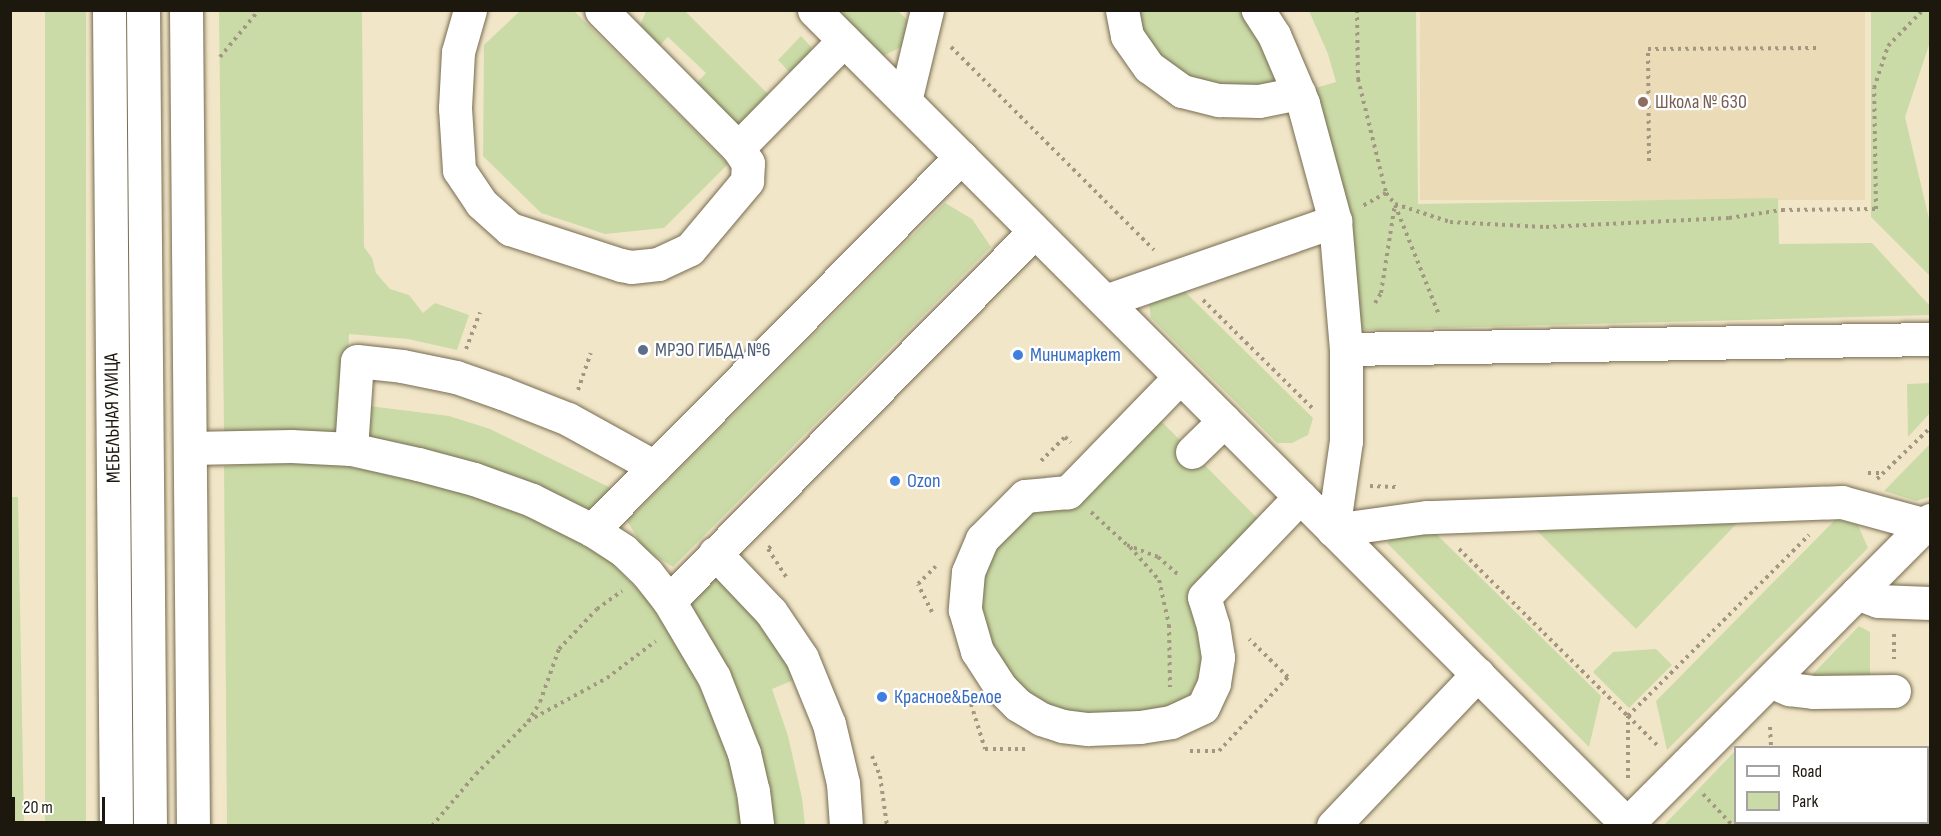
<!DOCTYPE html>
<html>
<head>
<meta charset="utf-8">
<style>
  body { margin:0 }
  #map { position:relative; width:1941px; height:836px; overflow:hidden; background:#f2e6c8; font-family:"Sofia Sans Condensed",sans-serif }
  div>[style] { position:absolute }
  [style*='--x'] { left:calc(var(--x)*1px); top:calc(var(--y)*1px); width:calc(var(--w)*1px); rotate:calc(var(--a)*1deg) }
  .built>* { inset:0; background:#ebdbb6; transform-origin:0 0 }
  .green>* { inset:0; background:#cadba7; transform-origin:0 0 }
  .path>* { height:4px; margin-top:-2px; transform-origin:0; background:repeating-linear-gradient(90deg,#a29882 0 3px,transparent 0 7.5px) }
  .roads { filter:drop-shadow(0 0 2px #776c51) drop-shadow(0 0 2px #776c51) }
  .minor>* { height:33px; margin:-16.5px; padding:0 16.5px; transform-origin:16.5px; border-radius:16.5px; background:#fff }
  .dots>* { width:16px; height:16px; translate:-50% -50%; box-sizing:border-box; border:3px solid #fff; border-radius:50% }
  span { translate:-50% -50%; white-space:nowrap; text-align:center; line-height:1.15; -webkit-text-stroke:4.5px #fff; paint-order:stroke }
  .education-label { font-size:20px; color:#785e54 }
  .left { translate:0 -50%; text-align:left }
  .service-label { font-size:20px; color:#4e5e75 }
  .shop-label { font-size:20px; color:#366cbe }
  .street-label { font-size:20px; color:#1d180e }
  .frame { position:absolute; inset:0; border:12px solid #1d180e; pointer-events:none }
  .legend { position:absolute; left:1734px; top:746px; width:195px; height:78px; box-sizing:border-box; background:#fff; border:2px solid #a5a39f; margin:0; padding:8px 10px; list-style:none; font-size:18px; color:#1d180e }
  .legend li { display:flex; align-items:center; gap:12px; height:30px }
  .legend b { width:30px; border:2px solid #a5a39f }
  .scale { position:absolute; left:12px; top:797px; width:93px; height:27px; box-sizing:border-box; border:3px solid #1d180e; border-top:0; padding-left:8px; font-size:18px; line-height:21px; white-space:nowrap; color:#1d180e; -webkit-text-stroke:4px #fff; paint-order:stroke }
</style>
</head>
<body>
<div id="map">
  <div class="built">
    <div style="left:1420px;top:11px;width:445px;height:189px"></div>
  </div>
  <div class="green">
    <div style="clip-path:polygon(573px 10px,728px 164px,664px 228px,605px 234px,541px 213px,483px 156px,484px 45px,520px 11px)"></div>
    <div style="left:45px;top:11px;width:41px;height:814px"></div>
    <div style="clip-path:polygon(219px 11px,362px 11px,364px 247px,372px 258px,376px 273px,390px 289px,409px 295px,423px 313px,435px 303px,469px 315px,457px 350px,408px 339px,349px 334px,346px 422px,337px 433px,224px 431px)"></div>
    <div style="clip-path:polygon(646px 11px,685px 11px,771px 97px,751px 118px,732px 126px,693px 87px,706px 73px,668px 37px,656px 49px,638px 31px)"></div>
    <div style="clip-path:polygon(835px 11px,898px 11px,908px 21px,903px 46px,881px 57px)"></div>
    <div style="clip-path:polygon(1126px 11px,1250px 11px,1292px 91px,1185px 88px)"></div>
    <div style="clip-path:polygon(1309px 11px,1416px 11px,1418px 204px,1778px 198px,1779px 244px,1872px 243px,1930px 306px,1930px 315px,1366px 330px,1357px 327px,1312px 89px,1336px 82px,1328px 54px)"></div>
    <div style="clip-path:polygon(1871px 11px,1930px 11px,1930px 42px,1905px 117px,1930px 223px,1930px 276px,1871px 217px)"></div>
    <div style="clip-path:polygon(801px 36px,812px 48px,808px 61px,793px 76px,778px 60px)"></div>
    <div style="clip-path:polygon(945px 203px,972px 219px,991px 247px,673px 567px,645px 550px,627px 521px)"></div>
    <div style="clip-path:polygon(1179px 286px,1313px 418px,1308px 435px,1292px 443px,1277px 443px,1151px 318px,1149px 304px,1161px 291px)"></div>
    <div style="clip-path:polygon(1930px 383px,1930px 413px,1908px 437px,1907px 384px)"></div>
    <div style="clip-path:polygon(361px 405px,449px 416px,490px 429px,619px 492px,587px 515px,363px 442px)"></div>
    <div style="clip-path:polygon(1160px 420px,1259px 520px,1199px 582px,1189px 606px,1197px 630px,1201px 661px,1198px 680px,1189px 697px,1171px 708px,1089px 719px,1029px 698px,998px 666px,977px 608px,979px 584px,1007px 524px)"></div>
    <div style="clip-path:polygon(1930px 444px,1930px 497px,1916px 501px,1884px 491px)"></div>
    <div style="clip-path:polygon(318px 460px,469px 491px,558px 528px,605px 556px,645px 597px,673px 638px,693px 674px,713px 715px,732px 770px,741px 825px,227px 825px,224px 466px)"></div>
    <div style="clip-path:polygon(10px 497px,18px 497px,24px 826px,10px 825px)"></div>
    <div style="clip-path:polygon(1742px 518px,1636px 629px,1528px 522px)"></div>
    <div style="clip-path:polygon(1836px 519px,1858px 525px,1868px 548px,1667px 750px,1656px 701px)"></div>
    <div style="clip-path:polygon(1427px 525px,1601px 696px,1589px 747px,1387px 543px,1402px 526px)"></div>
    <div style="clip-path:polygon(714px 567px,803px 676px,772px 689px,788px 736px,802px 798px,805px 825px,768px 825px,683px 603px)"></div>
    <div style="clip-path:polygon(1859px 626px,1870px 632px,1870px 677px,1808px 679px)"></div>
    <div style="clip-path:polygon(1656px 649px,1672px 665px,1629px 708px,1593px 672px,1613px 652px)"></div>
    <div style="clip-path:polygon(1735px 751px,1736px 822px,1760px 823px,1760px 825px,1664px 825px)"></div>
  </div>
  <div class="path">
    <div style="--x:1357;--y:10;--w:69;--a:89.2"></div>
    <div style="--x:1358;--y:79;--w:117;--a:76.2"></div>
    <div style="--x:1386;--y:193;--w:26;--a:151"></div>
    <div style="--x:951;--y:47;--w:287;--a:45"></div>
    <div style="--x:220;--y:57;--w:61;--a:-50.3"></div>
    <div style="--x:1649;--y:161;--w:112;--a:-90.5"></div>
    <div style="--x:1648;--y:49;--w:169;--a:-0.3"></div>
    <div style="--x:1386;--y:193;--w:14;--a:51"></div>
    <div style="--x:1395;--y:204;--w:58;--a:18.1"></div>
    <div style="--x:1450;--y:222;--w:96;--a:3"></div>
    <div style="--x:1546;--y:227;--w:183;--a:-2.8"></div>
    <div style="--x:1729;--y:218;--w:54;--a:-8.6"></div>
    <div style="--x:1782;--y:210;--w:94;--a:-0.6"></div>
    <div style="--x:1876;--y:209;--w:121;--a:-90.9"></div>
    <div style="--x:1874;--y:88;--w:44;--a:-71.6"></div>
    <div style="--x:1888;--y:46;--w:50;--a:-45.8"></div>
    <div style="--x:1395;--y:205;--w:118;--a:68.2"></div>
    <div style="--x:1203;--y:300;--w:155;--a:44.7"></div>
    <div style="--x:1375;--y:303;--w:12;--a:-59"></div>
    <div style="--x:1381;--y:293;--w:90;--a:-81.1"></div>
    <div style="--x:466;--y:349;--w:39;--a:-69"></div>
    <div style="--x:578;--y:390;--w:39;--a:-71"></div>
    <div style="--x:1041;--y:461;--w:34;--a:-45"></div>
    <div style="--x:1065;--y:437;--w:8;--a:45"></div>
    <div style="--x:1868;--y:473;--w:16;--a:0"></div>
    <div style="--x:1877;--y:479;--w:74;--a:-43.9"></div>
    <div style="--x:1370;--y:486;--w:26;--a:2"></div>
    <div style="--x:1091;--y:512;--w:49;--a:42.5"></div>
    <div style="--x:1127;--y:545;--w:33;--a:21"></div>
    <div style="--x:1158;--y:557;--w:30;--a:41"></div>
    <div style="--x:771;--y:546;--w:4;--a:135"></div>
    <div style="--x:768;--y:549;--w:37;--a:57"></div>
    <div style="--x:1130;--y:547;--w:44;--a:48.7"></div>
    <div style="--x:1159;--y:580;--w:46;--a:77.5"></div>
    <div style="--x:1169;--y:625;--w:62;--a:89.1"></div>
    <div style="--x:1459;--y:549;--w:238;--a:44.7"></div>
    <div style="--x:1628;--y:716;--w:256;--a:-45"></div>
    <div style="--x:932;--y:612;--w:31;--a:-117"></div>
    <div style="--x:918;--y:584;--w:25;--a:-45"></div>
    <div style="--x:1894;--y:634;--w:25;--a:90"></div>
    <div style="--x:971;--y:704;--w:47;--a:72.7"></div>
    <div style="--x:985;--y:749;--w:41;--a:0"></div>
    <div style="--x:1628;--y:716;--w:44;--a:45"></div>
    <div style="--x:528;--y:721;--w:90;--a:-28.6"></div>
    <div style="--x:607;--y:678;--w:61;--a:-37.1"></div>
    <div style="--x:1770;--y:727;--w:21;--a:87"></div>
    <div style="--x:1190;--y:751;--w:29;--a:0"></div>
    <div style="--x:1219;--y:751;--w:101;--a:-47"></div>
    <div style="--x:1288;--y:677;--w:54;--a:-135.7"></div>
    <div style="--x:872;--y:756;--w:22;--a:68"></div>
    <div style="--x:880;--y:776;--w:50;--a:82"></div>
    <div style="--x:1628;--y:778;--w:62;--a:-90"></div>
    <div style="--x:1703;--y:794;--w:44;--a:46.8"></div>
    <div style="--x:1773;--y:822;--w:4;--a:90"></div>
    <div style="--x:432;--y:826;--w:68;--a:-49.8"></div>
    <div style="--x:476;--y:774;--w:74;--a:-45"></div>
    <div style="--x:528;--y:722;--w:23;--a:-59"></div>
    <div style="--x:540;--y:702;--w:56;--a:-70.3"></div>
    <div style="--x:559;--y:649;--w:55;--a:-46.5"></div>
    <div style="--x:597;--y:609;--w:31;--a:-36"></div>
  </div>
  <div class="roads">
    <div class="minor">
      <div style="--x:109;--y:10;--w:816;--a:89.51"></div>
      <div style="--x:143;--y:10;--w:816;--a:89.51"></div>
      <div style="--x:186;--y:10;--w:816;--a:89.51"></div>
      <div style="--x:470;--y:10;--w:44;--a:105.9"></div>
      <div style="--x:458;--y:52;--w:56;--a:93.1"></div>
      <div style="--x:455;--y:108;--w:62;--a:86.3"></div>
      <div style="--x:459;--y:170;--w:40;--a:56"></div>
      <div style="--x:481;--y:203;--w:39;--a:42"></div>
      <div style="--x:510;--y:229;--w:117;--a:18"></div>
      <div style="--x:621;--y:265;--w:10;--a:11"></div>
      <div style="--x:631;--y:267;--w:27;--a:-6"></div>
      <div style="--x:658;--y:264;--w:35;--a:-25"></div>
      <div style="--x:690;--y:249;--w:89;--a:-50"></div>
      <div style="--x:747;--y:181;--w:18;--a:-87"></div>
      <div style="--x:748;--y:163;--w:18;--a:-124"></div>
      <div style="--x:738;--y:148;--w:194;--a:-134.8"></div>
      <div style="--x:814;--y:10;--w:1150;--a:45.04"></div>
      <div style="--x:1627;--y:824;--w:429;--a:-45.1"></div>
      <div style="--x:1122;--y:10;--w:26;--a:79"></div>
      <div style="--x:1127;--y:36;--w:38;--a:55"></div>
      <div style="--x:1149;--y:67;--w:41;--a:36"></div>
      <div style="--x:1182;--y:91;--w:38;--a:14"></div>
      <div style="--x:1219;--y:100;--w:40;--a:1.4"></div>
      <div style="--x:1259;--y:101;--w:41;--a:-11.3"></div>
      <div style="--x:905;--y:101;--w:94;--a:-76.4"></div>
      <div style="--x:738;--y:148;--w:151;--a:-45.5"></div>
      <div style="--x:1335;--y:221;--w:128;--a:85.1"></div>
      <div style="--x:1105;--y:301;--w:244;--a:-19.2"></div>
      <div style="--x:1335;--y:221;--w:122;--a:-105.2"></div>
      <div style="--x:1303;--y:103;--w:74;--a:-113.1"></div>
      <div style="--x:1274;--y:35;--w:30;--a:-123"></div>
      <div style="--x:1180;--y:377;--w:161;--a:134.2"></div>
      <div style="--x:1068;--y:492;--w:43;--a:174.7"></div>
      <div style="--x:1025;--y:496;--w:61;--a:135"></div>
      <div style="--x:982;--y:539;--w:36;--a:113"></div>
      <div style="--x:968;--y:572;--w:38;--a:95"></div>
      <div style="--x:965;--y:610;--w:43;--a:73.7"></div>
      <div style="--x:977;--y:651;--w:44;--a:57"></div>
      <div style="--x:1001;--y:688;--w:24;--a:45"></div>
      <div style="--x:1018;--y:705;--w:27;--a:31"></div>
      <div style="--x:1041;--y:719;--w:22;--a:18"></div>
      <div style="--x:1062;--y:726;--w:26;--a:7"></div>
      <div style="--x:1088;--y:729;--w:52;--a:-2.2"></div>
      <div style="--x:1140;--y:727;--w:31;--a:-9"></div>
      <div style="--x:1171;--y:722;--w:35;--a:-25"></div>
      <div style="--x:1203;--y:707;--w:26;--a:-65"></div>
      <div style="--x:1214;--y:683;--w:26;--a:-81"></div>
      <div style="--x:1218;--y:657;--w:31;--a:-99"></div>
      <div style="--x:1213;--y:626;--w:30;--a:-107"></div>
      <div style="--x:1204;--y:597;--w:139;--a:-46.2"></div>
      <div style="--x:190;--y:448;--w:101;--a:-1.1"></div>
      <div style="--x:291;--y:446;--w:60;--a:2.9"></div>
      <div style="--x:351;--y:449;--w:69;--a:12.6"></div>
      <div style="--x:418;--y:464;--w:58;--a:15"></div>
      <div style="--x:474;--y:479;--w:62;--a:19.9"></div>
      <div style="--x:532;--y:500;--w:67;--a:26.6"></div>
      <div style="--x:592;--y:530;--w:38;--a:33"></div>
      <div style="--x:624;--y:551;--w:32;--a:44"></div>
      <div style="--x:647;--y:573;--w:36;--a:52"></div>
      <div style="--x:669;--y:601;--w:88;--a:59.4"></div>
      <div style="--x:714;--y:677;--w:82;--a:68.5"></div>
      <div style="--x:744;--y:753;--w:39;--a:77"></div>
      <div style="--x:753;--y:791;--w:35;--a:83"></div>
      <div style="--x:351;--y:449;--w:88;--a:-86.1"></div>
      <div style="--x:357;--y:361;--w:45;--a:6.3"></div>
      <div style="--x:402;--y:366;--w:55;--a:11.5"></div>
      <div style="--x:456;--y:377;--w:49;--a:19.2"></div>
      <div style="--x:502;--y:393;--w:71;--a:21.5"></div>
      <div style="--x:568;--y:419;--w:99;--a:28.9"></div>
      <div style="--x:1192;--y:452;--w:45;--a:-44.1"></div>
      <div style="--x:1926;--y:525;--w:87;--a:-164.7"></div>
      <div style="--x:1842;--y:502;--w:416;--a:177.9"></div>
      <div style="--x:1426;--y:517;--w:94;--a:172"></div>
      <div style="--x:1333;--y:530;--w:90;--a:-81.7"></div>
      <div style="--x:1346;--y:441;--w:92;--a:-90"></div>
      <div style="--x:1346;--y:349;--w:584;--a:-0.98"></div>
      <div style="--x:592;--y:530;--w:525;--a:-45.31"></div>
      <div style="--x:715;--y:553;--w:81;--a:46.5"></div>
      <div style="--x:771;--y:612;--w:55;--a:56"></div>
      <div style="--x:802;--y:658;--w:71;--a:67.8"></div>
      <div style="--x:829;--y:724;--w:61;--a:76.7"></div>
      <div style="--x:843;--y:783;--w:43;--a:86"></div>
      <div style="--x:1857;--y:593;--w:22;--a:21"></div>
      <div style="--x:1878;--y:601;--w:52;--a:2.2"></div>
      <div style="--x:669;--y:601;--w:520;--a:-45.31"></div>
      <div style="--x:1770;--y:681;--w:21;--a:23"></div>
      <div style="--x:1789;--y:689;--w:24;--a:7"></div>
      <div style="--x:1813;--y:692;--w:81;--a:-0.7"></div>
      <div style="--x:1333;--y:826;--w:210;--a:-46.4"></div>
    </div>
  </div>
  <div class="dots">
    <div style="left:1643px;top:102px;background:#8d6e63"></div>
    <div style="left:643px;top:350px;background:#5c6f8a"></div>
    <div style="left:1018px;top:355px;background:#3f7fe0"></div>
    <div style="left:895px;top:481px;background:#3f7fe0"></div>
    <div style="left:882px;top:697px;background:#3f7fe0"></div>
  </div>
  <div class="education-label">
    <span class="left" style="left:1655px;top:102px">Школа № 630</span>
  </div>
  <div class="service-label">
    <span class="left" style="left:655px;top:350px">МРЭО ГИБДД №6</span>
  </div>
  <div class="shop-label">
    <span class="left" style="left:1030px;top:355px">Минимаркет</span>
    <span class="left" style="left:907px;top:481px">Ozon</span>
    <span class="left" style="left:894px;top:697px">Красное&amp;Белое</span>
  </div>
  <div class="street-label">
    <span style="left:113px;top:418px;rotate:-91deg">МЕБЕЛЬНАЯ УЛИЦА</span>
  </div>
  <div class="frame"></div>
  <ul class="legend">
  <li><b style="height:8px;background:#fff"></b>Road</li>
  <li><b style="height:16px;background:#cadba7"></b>Park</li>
  </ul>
  <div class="scale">20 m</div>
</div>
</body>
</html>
